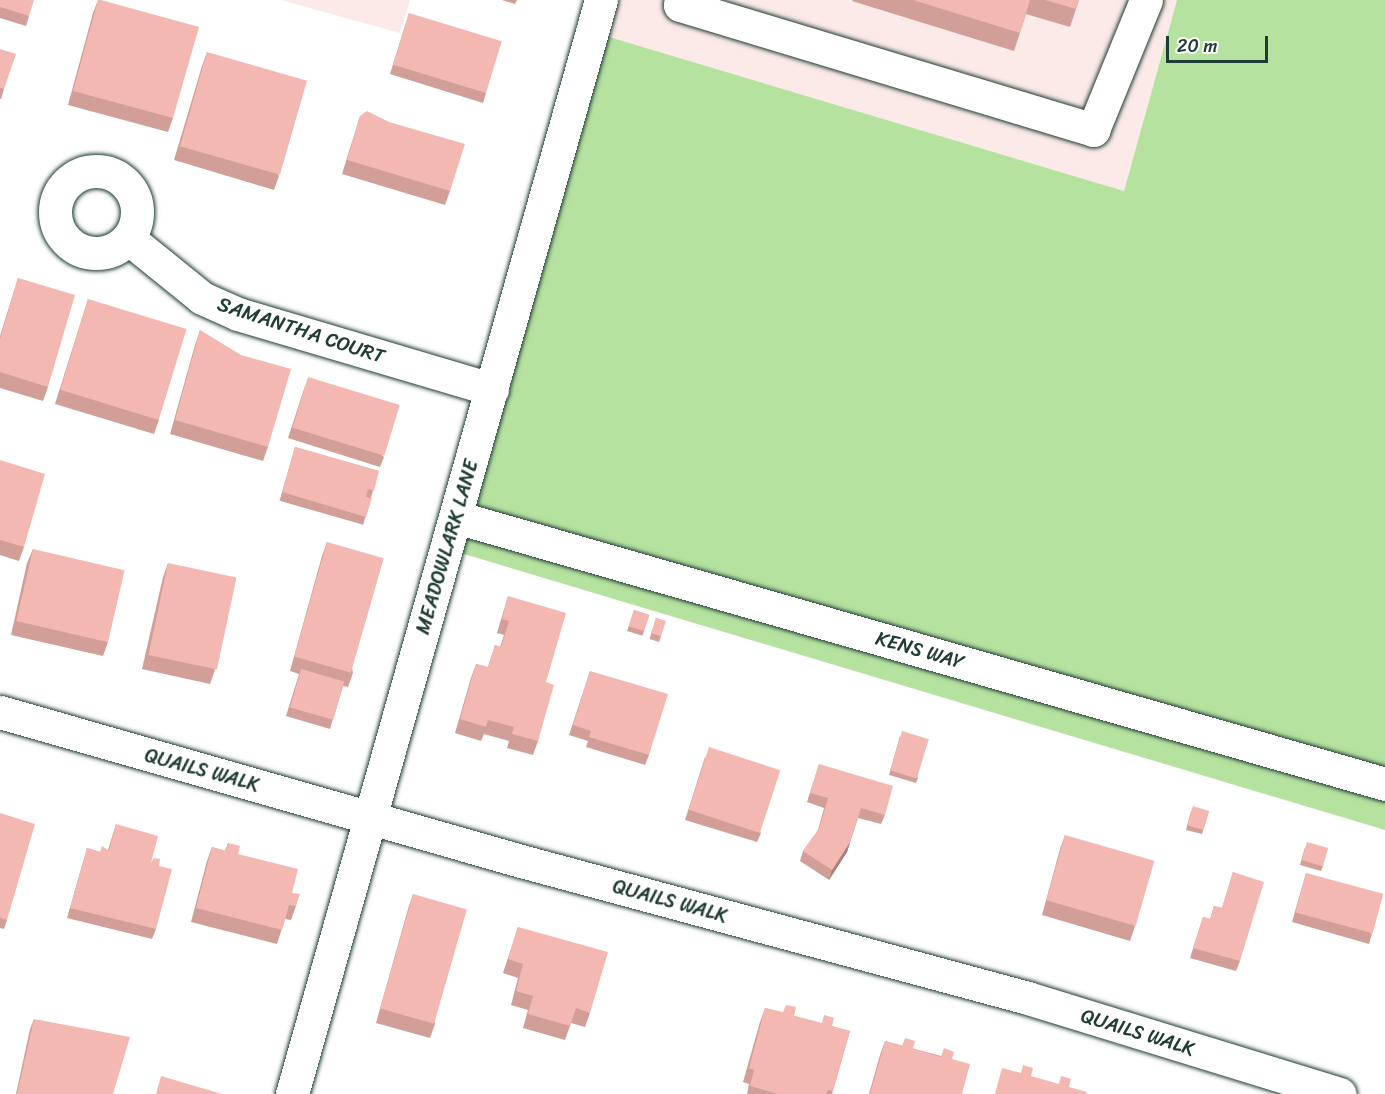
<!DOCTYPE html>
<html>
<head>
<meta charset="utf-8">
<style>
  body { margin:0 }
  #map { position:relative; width:1385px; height:1094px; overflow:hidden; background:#fff; font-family:Sriracha,sans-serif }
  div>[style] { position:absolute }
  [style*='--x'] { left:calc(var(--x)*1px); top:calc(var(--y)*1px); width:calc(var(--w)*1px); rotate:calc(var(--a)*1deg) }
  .built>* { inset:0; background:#fbeae8 }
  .green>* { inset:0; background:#b6e2a0 }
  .roads { filter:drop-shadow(0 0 2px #1f3d34) drop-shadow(0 0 2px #1f3d34) }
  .minor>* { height:33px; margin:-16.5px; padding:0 16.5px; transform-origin:16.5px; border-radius:16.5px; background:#fff }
  .minor>.ring { margin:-16.5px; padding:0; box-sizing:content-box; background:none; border:33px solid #fff; border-radius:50% }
  .wall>* { inset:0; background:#d19e98; transform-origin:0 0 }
  .shaded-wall>* { inset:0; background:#aa817c }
  .building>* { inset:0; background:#f3b8b1; transform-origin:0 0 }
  span { translate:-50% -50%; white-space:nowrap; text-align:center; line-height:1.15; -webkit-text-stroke:4.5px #fff; paint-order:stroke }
  .street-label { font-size:20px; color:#1f3d34 }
  .scale { position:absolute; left:1166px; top:36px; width:102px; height:27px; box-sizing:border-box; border:3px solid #1f3d34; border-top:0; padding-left:8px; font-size:18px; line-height:21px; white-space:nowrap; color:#1f3d34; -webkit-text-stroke:4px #fff; paint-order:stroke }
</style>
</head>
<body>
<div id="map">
  <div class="built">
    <div style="clip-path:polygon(281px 0,410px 0,400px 33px)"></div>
    <div style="clip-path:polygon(586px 0,1177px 0,1124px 191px,579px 28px)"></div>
  </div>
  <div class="green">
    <div style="clip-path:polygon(1177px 0,1385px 0,1385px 830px,454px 551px,579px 28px,1124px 191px)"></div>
  </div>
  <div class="roads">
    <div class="minor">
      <div style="--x:681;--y:0;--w:5;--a:101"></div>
      <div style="--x:680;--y:5;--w:432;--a:16.8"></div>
      <div style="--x:1093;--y:130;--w:140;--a:-67.8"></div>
      <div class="ring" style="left:55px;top:171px;width:49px;height:49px"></div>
      <div style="--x:128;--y:238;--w:95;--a:39"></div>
      <div style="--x:202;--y:298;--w:39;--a:24"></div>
      <div style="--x:238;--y:314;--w:265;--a:16.5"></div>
      <div style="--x:456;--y:517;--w:967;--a:16.03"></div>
      <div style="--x:0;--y:712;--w:542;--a:15.96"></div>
      <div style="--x:521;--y:861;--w:525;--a:15.12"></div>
      <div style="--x:1028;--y:998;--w:326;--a:17.1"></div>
      <div style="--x:292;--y:1094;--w:1137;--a:-74.23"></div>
    </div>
  </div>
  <div class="wall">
    <div style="clip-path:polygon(0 0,29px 16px,26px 26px,0 18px)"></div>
    <div style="clip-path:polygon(98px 0,173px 118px,168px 132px,68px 105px,93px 13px)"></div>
    <div style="clip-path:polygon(502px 0,517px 0,515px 4px)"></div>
    <div style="clip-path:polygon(853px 0,1079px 0,1070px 27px,1026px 14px,1014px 51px,852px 1px)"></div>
    <div style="clip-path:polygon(409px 13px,486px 93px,483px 103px,390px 74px)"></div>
    <div style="clip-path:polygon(0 49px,4px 89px,1px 99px,0 99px)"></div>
    <div style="clip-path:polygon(207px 52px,279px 176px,274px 190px,174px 160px,202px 66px)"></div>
    <div style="clip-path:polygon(360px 116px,450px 191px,445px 205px,342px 174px)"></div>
    <div style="clip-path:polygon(18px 278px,48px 387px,43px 401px,0 388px,0 336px)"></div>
    <div style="clip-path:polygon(88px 299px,159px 420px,154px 434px,55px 404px)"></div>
    <div style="clip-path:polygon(200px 330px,268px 447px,263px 461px,170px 434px,195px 345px)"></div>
    <div style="clip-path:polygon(305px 386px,384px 457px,380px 467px,288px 438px)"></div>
    <div style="left:295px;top:447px;width:87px;height:56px;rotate:16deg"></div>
    <div style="clip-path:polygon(0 460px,24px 547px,19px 561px,0 555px)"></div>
    <div style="clip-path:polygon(327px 542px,353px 673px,348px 687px,343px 686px,330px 729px,286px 716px,299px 674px,290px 671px,322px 556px)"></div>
    <div style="clip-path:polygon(33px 549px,108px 642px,103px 656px,11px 635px,27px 563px)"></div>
    <div style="clip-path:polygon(168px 563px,215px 670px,210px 684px,142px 669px,163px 577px)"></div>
    <div style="clip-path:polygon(508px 596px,546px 682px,538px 741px,533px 755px,507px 748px,509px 741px,484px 734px,481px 741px,455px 733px,471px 678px,476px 664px,488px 667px,495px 645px,500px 647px,504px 635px,497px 633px)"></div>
    <div style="left:634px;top:610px;width:16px;height:22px;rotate:18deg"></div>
    <div style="left:656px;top:618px;width:10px;height:22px;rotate:17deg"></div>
    <div style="clip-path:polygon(590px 671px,649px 755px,645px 765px,586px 747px,588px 741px,569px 735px)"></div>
    <div style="clip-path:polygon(900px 736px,918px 778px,916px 783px,889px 775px)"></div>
    <div style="clip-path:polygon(705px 757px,761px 833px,757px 842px,685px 820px)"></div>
    <div style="clip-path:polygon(819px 764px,885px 815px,881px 824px,858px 818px,847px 852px,829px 880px,800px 861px,803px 851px,818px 830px,824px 808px,807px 802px)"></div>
    <div style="clip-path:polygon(1191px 811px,1209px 811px,1202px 834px,1186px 830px)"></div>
    <div style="clip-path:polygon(0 813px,7px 920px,4px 929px,0 928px)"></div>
    <div style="clip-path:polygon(116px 824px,151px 863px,159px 866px,156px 929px,152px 939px,67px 918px,87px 848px,100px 852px,108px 850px)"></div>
    <div style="clip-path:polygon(1065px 835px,1135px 926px,1130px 941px,1042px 915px,1060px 849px)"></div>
    <div style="clip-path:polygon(228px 843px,238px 854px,292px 893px,296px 906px,291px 920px,285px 919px,277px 944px,191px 922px,207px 861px,212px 847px,225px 851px)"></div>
    <div style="clip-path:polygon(1305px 847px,1323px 866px,1321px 871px,1300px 865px)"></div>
    <div style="clip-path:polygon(1233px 872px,1240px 961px,1236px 971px,1190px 958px,1203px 917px,1210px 919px,1214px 906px,1222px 908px)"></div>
    <div style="clip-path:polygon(1306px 873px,1372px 934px,1369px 944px,1292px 922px)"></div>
    <div style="clip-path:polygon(413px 894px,435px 1024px,430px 1038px,376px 1023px,408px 909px)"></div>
    <div style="clip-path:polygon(518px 927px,590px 1013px,585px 1027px,571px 1023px,565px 1040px,523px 1028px,528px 1010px,511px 1005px,518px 978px,503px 973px)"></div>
    <div style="clip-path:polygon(765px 1008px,850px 1031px,832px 1094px,747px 1094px,749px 1084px,743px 1082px,760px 1022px)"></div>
    <div style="clip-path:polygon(34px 1019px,113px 1094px,16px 1094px,30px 1029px)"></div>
    <div style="clip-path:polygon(885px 1041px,952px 1059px,962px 1094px,869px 1094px,880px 1055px)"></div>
  </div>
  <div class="shaded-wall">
    <div style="clip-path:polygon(850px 842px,847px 852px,829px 880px,832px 870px)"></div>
  </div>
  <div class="building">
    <div style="clip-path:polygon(0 0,34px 0,29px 16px,0 7px)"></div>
    <div style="clip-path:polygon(98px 0,101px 0,199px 27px,173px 118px,73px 91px)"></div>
    <div style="clip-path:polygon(913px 0,1030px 0,1020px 33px)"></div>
    <div style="clip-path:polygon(1045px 0,1079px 0,1076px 9px)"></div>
    <div style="left:409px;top:13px;width:97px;height:54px;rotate:17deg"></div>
    <div style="clip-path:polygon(0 49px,16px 54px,4px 89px,0 88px)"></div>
    <div style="left:207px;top:52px;width:104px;height:98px;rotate:16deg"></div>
    <div style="clip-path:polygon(367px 111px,389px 122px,465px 144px,450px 191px,347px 160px,360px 116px)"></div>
    <div style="clip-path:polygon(18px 278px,75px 295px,48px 387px,0 372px,0 339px)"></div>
    <div style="left:88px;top:299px;width:103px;height:95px;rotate:17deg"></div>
    <div style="clip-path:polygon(200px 330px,241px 355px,291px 369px,268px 447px,175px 420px)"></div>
    <div style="left:308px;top:377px;width:96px;height:53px;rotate:17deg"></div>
    <div style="clip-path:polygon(295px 447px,379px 471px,374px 491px,368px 489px,366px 497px,372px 498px,366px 517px,282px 492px)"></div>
    <div style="clip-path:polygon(0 460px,45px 474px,24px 547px,0 540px)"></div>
    <div style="left:327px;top:542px;width:59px;height:119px;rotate:16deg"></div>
    <div style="left:33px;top:549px;width:94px;height:74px;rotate:13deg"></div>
    <div style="left:168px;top:563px;width:70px;height:94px;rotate:12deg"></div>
    <div style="clip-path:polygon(508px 596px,566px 613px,546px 682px,554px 685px,538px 741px,512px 734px,514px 727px,488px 720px,486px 727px,460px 719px,476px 664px,488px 667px,495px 645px,501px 647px,509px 621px,502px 619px)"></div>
    <div style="left:634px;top:610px;width:16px;height:17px;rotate:18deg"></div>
    <div style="left:656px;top:618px;width:10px;height:16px;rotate:17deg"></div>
    <div style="left:301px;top:669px;width:45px;height:40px;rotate:16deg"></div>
    <div style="clip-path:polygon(590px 671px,668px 694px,649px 755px,589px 737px,591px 731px,573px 725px)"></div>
    <div style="left:902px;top:731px;width:28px;height:41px;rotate:17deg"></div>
    <div style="left:709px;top:747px;width:75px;height:66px;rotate:18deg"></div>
    <div style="clip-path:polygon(819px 764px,893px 786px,885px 815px,861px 808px,850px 842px,832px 870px,803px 851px,819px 829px,828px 798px,810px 793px)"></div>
    <div style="left:1193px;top:806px;width:17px;height:20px;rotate:17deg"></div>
    <div style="clip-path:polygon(0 813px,35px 824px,7px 920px,0 918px)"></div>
    <div style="clip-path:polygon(116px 824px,158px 836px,151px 863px,154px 858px,160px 859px,159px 866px,172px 869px,156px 929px,70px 908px,87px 848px,100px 852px,102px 846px,109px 851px)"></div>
    <div style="left:1065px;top:835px;width:93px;height:68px;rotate:16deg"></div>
    <div style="left:1307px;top:842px;width:22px;height:19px;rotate:16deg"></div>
    <div style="clip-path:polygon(228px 843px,240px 846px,238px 854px,298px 869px,292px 893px,300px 894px,296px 906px,289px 905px,282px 930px,196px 908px,212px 847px,226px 851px)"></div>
    <div style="clip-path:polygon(1233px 872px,1264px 882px,1240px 961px,1193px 948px,1203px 917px,1210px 919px,1214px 906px,1222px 908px)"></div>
    <div style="left:1306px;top:873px;width:80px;height:41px;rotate:15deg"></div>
    <div style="left:413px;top:894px;width:56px;height:119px;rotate:16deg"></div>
    <div style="clip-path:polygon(518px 927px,608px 952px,590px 1013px,576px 1008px,570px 1026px,528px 1014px,533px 996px,516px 991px,523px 964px,508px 959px)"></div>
    <div style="clip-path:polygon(786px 1005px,796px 1007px,794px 1016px,822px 1023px,824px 1015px,834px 1018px,832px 1026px,850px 1031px,833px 1091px,828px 1090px,826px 1094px,778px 1094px,750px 1086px,754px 1070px,749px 1068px,765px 1008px,783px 1012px)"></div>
    <div style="clip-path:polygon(34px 1019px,130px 1037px,113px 1094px,17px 1094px)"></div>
    <div style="clip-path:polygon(905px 1038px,915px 1041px,913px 1049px,941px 1057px,944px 1048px,954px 1052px,952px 1059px,970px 1064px,962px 1094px,870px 1094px,885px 1041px,902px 1046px)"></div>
    <div style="clip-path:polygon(1023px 1065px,1033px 1068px,1031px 1076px,1059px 1084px,1061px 1076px,1071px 1079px,1069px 1087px,1087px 1092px,1086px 1094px,995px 1094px,1002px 1068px,1021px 1073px)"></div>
    <div style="clip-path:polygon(161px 1076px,222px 1094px,156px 1094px)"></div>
  </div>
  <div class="street-label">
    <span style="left:301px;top:330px;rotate:18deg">SAMANTHA COURT</span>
    <span style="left:447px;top:547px;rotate:-74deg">MEADOWLARK LANE</span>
    <span style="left:920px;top:650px;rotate:16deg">KENS WAY</span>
    <span style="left:202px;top:770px;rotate:15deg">QUAILS WALK</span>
    <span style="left:670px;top:901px;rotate:15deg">QUAILS WALK</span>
    <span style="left:1138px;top:1032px;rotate:17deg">QUAILS WALK</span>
  </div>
  <div class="scale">20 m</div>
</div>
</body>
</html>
